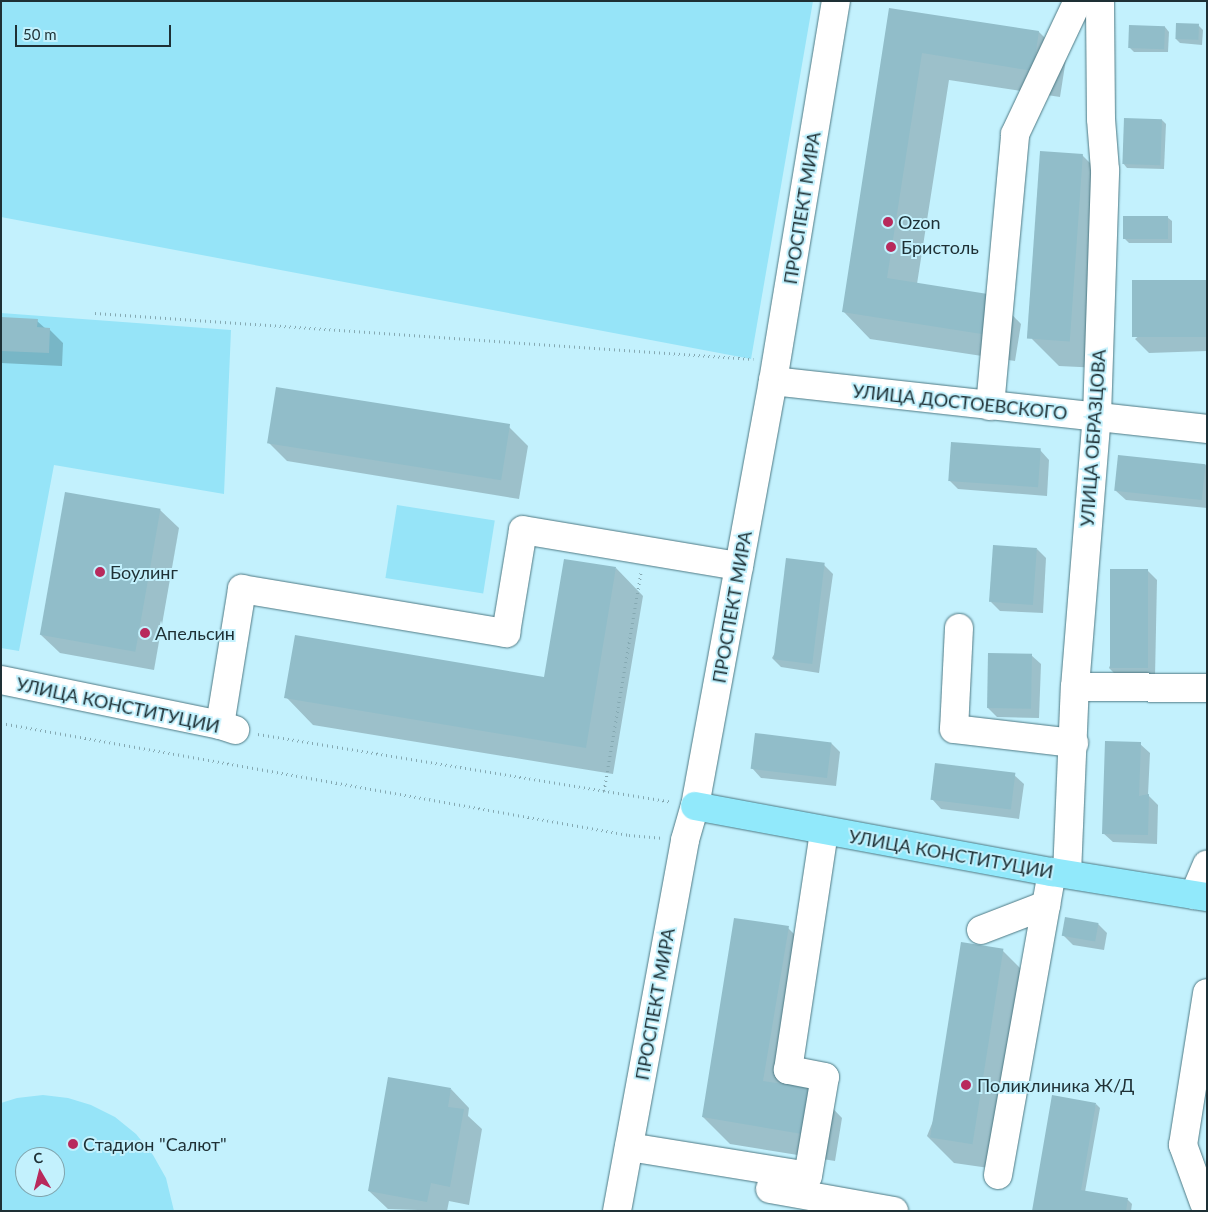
<!DOCTYPE html>
<html>
<head>
<meta charset="utf-8">
<style>
  body { margin:0 }
  #map { position:relative; width:1208px; height:1212px; overflow:hidden; background:#c3f1fd; font-family:Lato,sans-serif }
  div>[style] { position:absolute }
  [style*='--x'] { left:calc(var(--x)*1px); top:calc(var(--y)*1px); width:calc(var(--w)*1px); rotate:calc(var(--a)*1deg) }
  .green>* { inset:0; background:#96e4f8; transform-origin:0 0 }
  .shadow>* { inset:0; background:#0003 }
  .building>* { inset:0; background:#91bdc9; transform-origin:0 0 }
  .path>* { height:3px; margin-top:-1.5px; transform-origin:0; background:repeating-linear-gradient(90deg,#85a9b2 0 1px,transparent 0 5px) }
  .roads { filter:drop-shadow(0 0 1px #4e7984) drop-shadow(0 0 1px #4e7984) }
  .minor>* { height:28px; margin:-14px; padding:0 14px; transform-origin:14px; border-radius:14px; background:#fff }
  .major>* { height:28px; margin:-14px; padding:0 14px; transform-origin:14px; border-radius:14px; background:#91e9fb }
  .dots>* { width:14px; height:14px; translate:-50% -50%; box-sizing:border-box; border:2px solid #c3f1fd; border-radius:50% }
  span { translate:-50% -50%; white-space:nowrap; text-align:center; line-height:1.15; -webkit-text-stroke:4px #c3f1fd; paint-order:stroke }
  .street-label { font-size:18px; color:#1e3035 }
  .poi-label { font-size:18px; color:#1e3035 }
  .left { translate:0 -50%; text-align:left }
  .frame { position:absolute; inset:0; border:2px solid #1e3035; pointer-events:none }
  .north { position:absolute; left:15px; top:1147px; width:50px; height:50px; box-sizing:border-box; background:#c3f1fd; border:1px solid #81a4ad; border-radius:50%; rotate:352deg; font-size:14px; font-weight:700; line-height:20px; text-align:center; color:#1e3035 }
  .north::after { content:''; display:block; margin:auto; width:18px; height:22px; background:#b82a5c; clip-path:polygon(50% 0,100% 100%,50% 72%,0 100%) }
  .scale { position:absolute; left:15px; top:25px; width:156px; height:22px; box-sizing:border-box; border:2px solid #1e3035; border-top:0; padding-left:6px; font-size:15px; line-height:18px; white-space:nowrap; color:#1e3035; -webkit-text-stroke:4px #c3f1fd; paint-order:stroke }
</style>
</head>
<body>
<div id="map">
  <div class="green">
    <div style="clip-path:polygon(1px 1px,813px 1px,751px 359px,1px 217px)"></div>
    <div style="clip-path:polygon(1px 313px,231px 330px,224px 494px,54px 465px,19px 651px,1px 648px)"></div>
    <div style="left:397px;top:505px;width:99px;height:74px;rotate:9deg"></div>
    <div style="clip-path:polygon(evenodd,43px 1095px,68px 1098px,91px 1105px,115px 1117px,136px 1134px,153px 1155px,166px 1178px,174px 1211px,1px 1211px,1px 1103px,17px 1098px,43px 1095px,25px 1157px,55px 1157px,55px 1187px,25px 1187px,25px 1157px)"></div>
  </div>
  <div class="shadow">
    <div style="clip-path:polygon(890px 9px,1039px 32px,1066px 59px,1060px 97px,949px 80px,917px 284px,994px 296px,1021px 324px,1015px 361px,870px 339px,843px 311px)"></div>
    <div style="clip-path:polygon(1199px 26px,1203px 30px,1202px 45px,1180px 43px,1176px 39px)"></div>
    <div style="clip-path:polygon(1165px 27px,1169px 32px,1168px 52px,1134px 52px,1129px 47px)"></div>
    <div style="clip-path:polygon(1162px 120px,1166px 124px,1164px 169px,1127px 168px,1123px 163px)"></div>
    <div style="clip-path:polygon(1082px 155px,1109px 182px,1100px 368px,1059px 366px,1032px 339px)"></div>
    <div style="clip-path:polygon(1167px 217px,1172px 221px,1172px 243px,1129px 243px,1125px 239px)"></div>
    <div style="clip-path:polygon(1207px 281px,1207px 351px,1149px 353px,1135px 339px)"></div>
    <div style="clip-path:polygon(1px 319px,37px 321px,46px 329px,49px 329px,63px 343px,62px 366px,1px 363px)"></div>
    <div style="clip-path:polygon(509px 427px,528px 446px,519px 499px,287px 461px,268px 442px)"></div>
    <div style="clip-path:polygon(1040px 450px,1049px 460px,1047px 496px,958px 489px,949px 480px)"></div>
    <div style="clip-path:polygon(1206px 465px,1207px 508px,1126px 500px,1116px 491px)"></div>
    <div style="clip-path:polygon(160px 510px,179px 528px,154px 670px,60px 653px,41px 635px)"></div>
    <div style="clip-path:polygon(1037px 549px,1046px 558px,1043px 613px,1000px 611px,991px 602px)"></div>
    <div style="clip-path:polygon(824px 565px,833px 574px,819px 673px,781px 667px,772px 658px)"></div>
    <div style="clip-path:polygon(616px 568px,643px 596px,613px 774px,313px 725px,286px 697px,545px 678px)"></div>
    <div style="clip-path:polygon(1148px 571px,1157px 580px,1155px 677px,1118px 677px,1109px 668px)"></div>
    <div style="clip-path:polygon(1031px 655px,1041px 664px,1039px 718px,997px 717px,988px 708px)"></div>
    <div style="clip-path:polygon(831px 743px,840px 752px,836px 786px,761px 778px,752px 768px)"></div>
    <div style="clip-path:polygon(1140px 744px,1150px 753px,1148px 795px,1158px 805px,1157px 844px,1113px 842px,1103px 833px)"></div>
    <div style="clip-path:polygon(1014px 775px,1024px 784px,1019px 819px,941px 809px,932px 799px)"></div>
    <div style="clip-path:polygon(1098px 924px,1107px 933px,1104px 950px,1073px 945px,1063px 935px)"></div>
    <div style="clip-path:polygon(788px 928px,815px 955px,794px 1087px,815px 1090px,842px 1118px,835px 1161px,730px 1144px,703px 1117px)"></div>
    <div style="clip-path:polygon(1002px 950px,1029px 977px,996px 1169px,954px 1163px,927px 1136px)"></div>
    <div style="clip-path:polygon(451px 1089px,469px 1108px,468px 1116px,482px 1129px,469px 1205px,449px 1201px,447px 1211px,388px 1209px,369px 1191px)"></div>
    <div style="clip-path:polygon(1096px 1104px,1100px 1108px,1085px 1192px,1128px 1200px,1132px 1204px,1131px 1211px,1033px 1211px)"></div>
  </div>
  <div class="building">
    <div style="clip-path:polygon(889px 8px,1039px 31px,1033px 71px,922px 53px,887px 278px,994px 295px,988px 335px,842px 312px)"></div>
    <div style="left:1176px;top:23px;width:23px;height:16px;rotate:2deg"></div>
    <div style="left:1129px;top:25px;width:36px;height:23px;rotate:2deg"></div>
    <div style="left:1124px;top:118px;width:38px;height:46px;rotate:2deg"></div>
    <div style="left:1040px;top:151px;width:43px;height:188px;rotate:4deg"></div>
    <div style="left:1123px;top:216px;width:45px;height:23px"></div>
    <div style="left:1207px;top:280px;width:57px;height:75px;rotate:90deg"></div>
    <div style="clip-path:polygon(1px 317px,38px 319px,37px 327px,50px 328px,49px 353px,1px 351px)"></div>
    <div style="left:276px;top:387px;width:237px;height:57px;rotate:9deg"></div>
    <div style="left:951px;top:442px;width:90px;height:39px;rotate:4deg"></div>
    <div style="left:1118px;top:455px;width:88px;height:36px;rotate:6deg"></div>
    <div style="left:65px;top:492px;width:97px;height:145px;rotate:10deg"></div>
    <div style="left:993px;top:545px;width:44px;height:57px;rotate:4deg"></div>
    <div style="left:786px;top:558px;width:39px;height:102px;rotate:7deg"></div>
    <div style="clip-path:polygon(564px 559px,616px 567px,586px 748px,284px 698px,295px 635px,544px 677px)"></div>
    <div style="left:1110px;top:569px;width:38px;height:99px"></div>
    <div style="left:988px;top:653px;width:44px;height:55px;rotate:1deg"></div>
    <div style="left:755px;top:733px;width:77px;height:36px;rotate:7deg"></div>
    <div style="clip-path:polygon(1105px 741px,1141px 742px,1139px 796px,1149px 794px,1148px 835px,1102px 834px)"></div>
    <div style="left:935px;top:763px;width:81px;height:37px;rotate:7deg"></div>
    <div style="left:1065px;top:917px;width:34px;height:19px;rotate:10deg"></div>
    <div style="clip-path:polygon(734px 918px,789px 926px,763px 1081px,816px 1089px,808px 1135px,702px 1117px)"></div>
    <div style="left:961px;top:942px;width:43px;height:198px;rotate:9deg"></div>
    <div style="clip-path:polygon(388px 1077px,451px 1088px,448px 1107px,464px 1109px,450px 1187px,431px 1183px,427px 1202px,368px 1191px)"></div>
    <div style="clip-path:polygon(1052px 1095px,1096px 1103px,1081px 1190px,1128px 1198px,1126px 1211px,1032px 1211px)"></div>
  </div>
  <div class="path">
    <div style="--x:95;--y:313;--w:660;--a:4"></div>
    <div style="--x:1;--y:723;--w:638;--a:10.11"></div>
    <div style="--x:629;--y:835;--w:32;--a:5"></div>
    <div style="--x:258;--y:734;--w:419;--a:9.3"></div>
    <div style="--x:604;--y:791;--w:222;--a:-80.4"></div>
  </div>
  <div class="roads">
    <div class="minor">
      <div style="--x:773;--y:381;--w:437;--a:6.3"></div>
      <div style="--x:990;--y:406;--w:273;--a:-84.7"></div>
      <div style="--x:1015;--y:134;--w:147;--a:-64.7"></div>
      <div style="--x:959;--y:628;--w:101;--a:92.8"></div>
      <div style="--x:954;--y:729;--w:121;--a:6.7"></div>
      <div style="--x:1;--y:680;--w:224;--a:11.6"></div>
      <div style="--x:220;--y:725;--w:16;--a:18"></div>
      <div style="--x:1075;--y:687;--w:132;--a:0.4"></div>
      <div style="--x:220;--y:725;--w:138;--a:-80.8"></div>
      <div style="--x:242;--y:589;--w:268;--a:9.5"></div>
      <div style="--x:506;--y:633;--w:104;--a:-80.6"></div>
      <div style="--x:523;--y:530;--w:219;--a:9.5"></div>
      <div style="--x:1067;--y:874;--w:187;--a:-87.6"></div>
      <div style="--x:1075;--y:687;--w:272;--a:-85.4"></div>
      <div style="--x:1097;--y:416;--w:246;--a:-88.1"></div>
      <div style="--x:1105;--y:170;--w:51;--a:-94.5"></div>
      <div style="--x:1101;--y:119;--w:118;--a:-90.5"></div>
      <div style="--x:1194;--y:895;--w:33;--a:-67"></div>
      <div style="--x:981;--y:930;--w:70;--a:-21"></div>
      <div style="--x:629;--y:1147;--w:181;--a:9.2"></div>
      <div style="--x:808;--y:1176;--w:100;--a:-80.3"></div>
      <div style="--x:825;--y:1077;--w:38;--a:-169"></div>
      <div style="--x:788;--y:1070;--w:242;--a:-81.4"></div>
      <div style="--x:998;--y:1175;--w:308;--a:-79.9"></div>
      <div style="--x:770;--y:1189;--w:126;--a:10.1"></div>
      <div style="--x:1204;--y:1203;--w:62;--a:-109.9"></div>
      <div style="--x:1183;--y:1145;--w:154;--a:-81"></div>
      <div style="--x:617;--y:1211;--w:377;--a:-79.6"></div>
      <div style="--x:685;--y:840;--w:35;--a:-74"></div>
      <div style="--x:695;--y:806;--w:432;--a:-79.6"></div>
      <div style="--x:773;--y:381;--w:385;--a:-80.6"></div>
    </div>
    <div class="major">
      <div style="--x:695;--y:806;--w:363;--a:10.5"></div>
      <div style="--x:1052;--y:872;--w:157;--a:9.2"></div>
    </div>
  </div>
  <div class="dots">
    <div style="left:888px;top:222px;background:#b82a5c"></div>
    <div style="left:891px;top:247px;background:#b82a5c"></div>
    <div style="left:100px;top:572px;background:#b82a5c"></div>
    <div style="left:145px;top:633px;background:#b82a5c"></div>
    <div style="left:966px;top:1085px;background:#b82a5c"></div>
    <div style="left:73px;top:1144px;background:#b82a5c"></div>
  </div>
  <div class="street-label">
    <span style="left:802px;top:208px;rotate:-81deg">ПРОСПЕКТ МИРА</span>
    <span style="left:960px;top:402px;rotate:6deg">УЛИЦА ДОСТОЕВСКОГО</span>
    <span style="left:1093px;top:438px;rotate:-86deg">УЛИЦА ОБРАЗЦОВА</span>
    <span style="left:732px;top:607px;rotate:-80deg">ПРОСПЕКТ МИРА</span>
    <span style="left:118px;top:705px;rotate:12deg">УЛИЦА КОНСТИТУЦИИ</span>
    <span style="left:951px;top:854px;rotate:10deg">УЛИЦА КОНСТИТУЦИИ</span>
    <span style="left:655px;top:1004px;rotate:-80deg">ПРОСПЕКТ МИРА</span>
  </div>
  <div class="poi-label">
    <span class="left" style="left:898px;top:222px">Ozon</span>
    <span class="left" style="left:901px;top:247px">Бристоль</span>
    <span class="left" style="left:110px;top:572px">Боулинг</span>
    <span class="left" style="left:155px;top:633px">Апельсин</span>
    <span class="left" style="left:977px;top:1085px">Поликлиника Ж/Д</span>
    <span class="left" style="left:83px;top:1144px">Стадион "Салют"</span>
  </div>
  <div class="frame"></div>
  <div class="north">С</div>
  <div class="scale">50 m</div>
</div>
</body>
</html>
